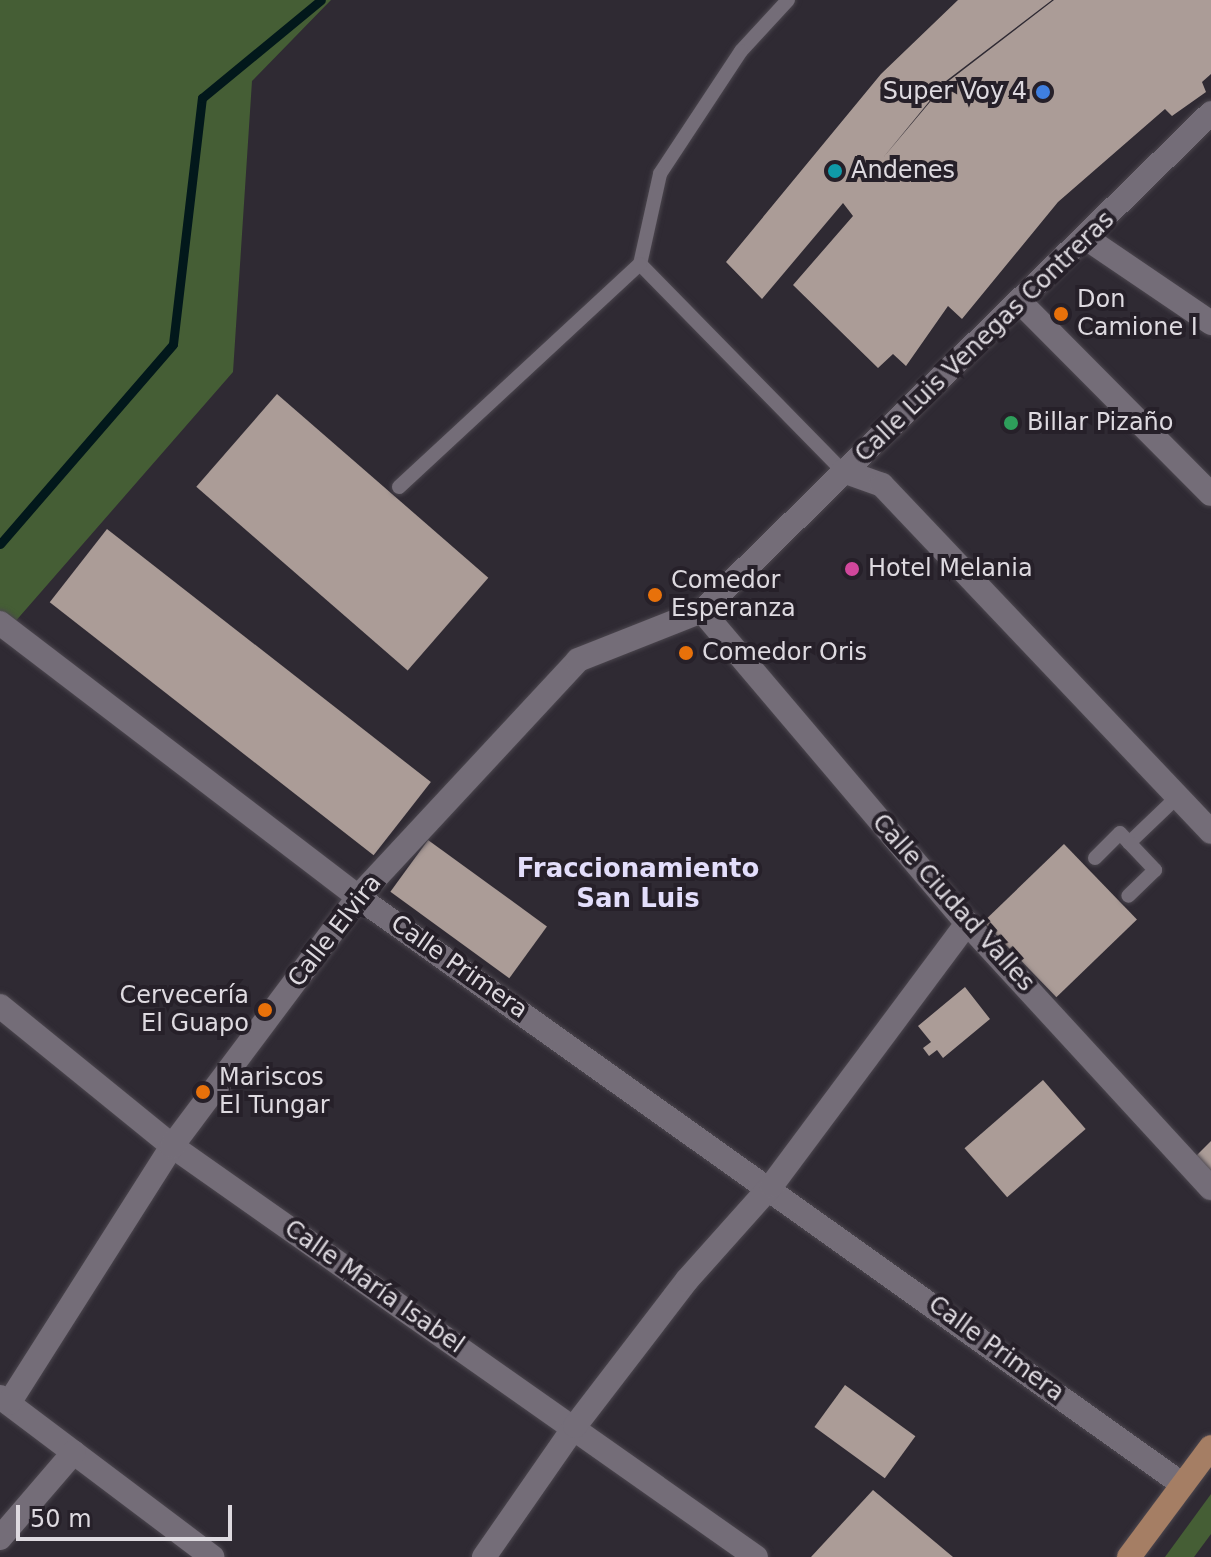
<!DOCTYPE html>
<html>
<head>
<meta charset="utf-8">
<style>
  body { margin:0 }
  #map { position:relative; width:1211px; height:1557px; overflow:hidden; background:#2f2a33; font-family:"DejaVu Sans",sans-serif }
  div>[style] { position:absolute }
  [style*='--x'] { left:calc(var(--x)*1px); top:calc(var(--y)*1px); width:calc(var(--w)*1px); rotate:calc(var(--a)*1deg) }
  .green>* { inset:0; background:#455e35 }
  .stream>* { height:9px; margin:-4.5px; padding:0 4.5px; transform-origin:4.5px; border-radius:4.5px; background:#02181b }
  .building>* { inset:0; background:#ab9c97; transform-origin:0 0 }
  .roads { filter:drop-shadow(0 0 2px #4b464e) drop-shadow(0 0 2px #4b464e) }
  .lane>* { height:14px; margin:-7px; padding:0 7px; transform-origin:7px; border-radius:7px; background:#746d78 }
  .street>* { height:24px; margin:-12px; padding:0 12px; transform-origin:12px; border-radius:12px; background:#746d78 }
  .primary>* { height:24px; margin:-12px; padding:0 12px; transform-origin:12px; border-radius:12px; background:#a57e64 }
  .dots>* { width:22px; height:22px; translate:-50% -50%; box-sizing:border-box; border:4px solid #262029; border-radius:50% }
  span { translate:-50% -50%; white-space:nowrap; text-align:center; line-height:1.15; -webkit-text-stroke:8px #262029; paint-order:stroke }
  .poi-label { font-size:24px; color:#dedae0 }
  .right { translate:-100% -50%; text-align:right }
  .left { translate:0 -50%; text-align:left }
  .street-label { font-size:24px; color:#dedae0 }
  .neighbourhood-label { font-size:26px; color:#e3defb; font-weight:700 }
  .scale { position:absolute; left:16px; top:1505px; width:216px; height:36px; box-sizing:border-box; border:4px solid #dedae0; border-top:0; padding-left:10px; font-size:24px; line-height:28px; white-space:nowrap; color:#dedae0; -webkit-text-stroke:6px #262029; paint-order:stroke }
</style>
</head>
<body>
<div id="map">
  <div class="green">
    <div style="clip-path:polygon(0 0,331px 0,252px 81px,233px 372px,0 639px)"></div>
    <div style="clip-path:polygon(1211px 1494px,1211px 1534px,1194px 1557px,1165px 1557px)"></div>
  </div>
  <div class="stream">
    <div style="--x:0;--y:544;--w:264;--a:-49.1"></div>
    <div style="--x:173;--y:344;--w:248;--a:-83.3"></div>
    <div style="--x:202;--y:98;--w:154;--a:-39.5"></div>
  </div>
  <div class="building">
    <div style="clip-path:polygon(958px 0,1052px 0,946px 81px,882px 159px,946px 83px,1054px 0,1211px 0,1211px 74px,1202px 82px,1206px 92px,1172px 116px,1165px 109px,1058px 202px,962px 319px,948px 306px,906px 366px,893px 354px,878px 368px,793px 285px,853px 216px,843px 203px,762px 299px,726px 262px,881px 74px)"></div>
    <div style="left:277px;top:394px;width:280px;height:123px;rotate:41deg"></div>
    <div style="left:107px;top:529px;width:411px;height:93px;rotate:38deg"></div>
    <div style="left:428px;top:840px;width:147px;height:64px;rotate:36deg"></div>
    <div style="left:1064px;top:844px;width:105px;height:112px;rotate:46deg"></div>
    <div style="clip-path:polygon(965px 987px,990px 1019px,943px 1058px,937px 1050px,929px 1056px,923px 1048px,931px 1042px,918px 1026px)"></div>
    <div style="left:1043px;top:1080px;width:65px;height:104px;rotate:49deg"></div>
    <div style="clip-path:polygon(1211px 1141px,1211px 1179px,1192px 1160px)"></div>
    <div style="left:845px;top:1385px;width:87px;height:52px;rotate:36deg"></div>
    <div style="clip-path:polygon(873px 1490px,953px 1557px,811px 1557px)"></div>
  </div>
  <div class="roads">
    <div class="lane">
      <div style="--x:788;--y:0;--w:69;--a:132.7"></div>
      <div style="--x:741;--y:51;--w:147;--a:123.4"></div>
      <div style="--x:660;--y:174;--w:92;--a:102.5"></div>
      <div style="--x:640;--y:264;--w:290;--a:45.6"></div>
      <div style="--x:399;--y:487;--w:328;--a:-42.8"></div>
      <div style="--x:1129;--y:843;--w:64;--a:-43.7"></div>
      <div style="--x:1095;--y:858;--w:35;--a:-45"></div>
      <div style="--x:1120;--y:833;--w:51;--a:46.6"></div>
      <div style="--x:1155;--y:870;--w:37;--a:136"></div>
    </div>
    <div class="street">
      <div style="--x:1089;--y:240;--w:148;--a:34.2"></div>
      <div style="--x:1021;--y:303;--w:269;--a:45.2"></div>
      <div style="--x:843;--y:471;--w:41;--a:19.7"></div>
      <div style="--x:882;--y:485;--w:478;--a:46.5"></div>
      <div style="--x:702;--y:611;--w:409;--a:49.7"></div>
      <div style="--x:967;--y:923;--w:360;--a:47.4"></div>
      <div style="--x:0;--y:623;--w:451;--a:37.4"></div>
      <div style="--x:358;--y:897;--w:1012;--a:35.47"></div>
      <div style="--x:0;--y:1006;--w:222;--a:39.1"></div>
      <div style="--x:172;--y:1146;--w:714;--a:35.14"></div>
      <div style="--x:0;--y:1397;--w:266;--a:37"></div>
      <div style="--x:9;--y:1403;--w:304;--a:-57.6"></div>
      <div style="--x:172;--y:1146;--w:311;--a:-53.2"></div>
      <div style="--x:358;--y:897;--w:323;--a:-47.1"></div>
      <div style="--x:578;--y:660;--w:133;--a:-21.6"></div>
      <div style="--x:702;--y:611;--w:712;--a:-44.37"></div>
      <div style="--x:0;--y:1538;--w:113;--a:-49.3"></div>
      <div style="--x:484;--y:1557;--w:160;--a:-55.2"></div>
      <div style="--x:575;--y:1426;--w:184;--a:-52.5"></div>
      <div style="--x:687;--y:1280;--w:127;--a:-48.2"></div>
      <div style="--x:772;--y:1185;--w:327;--a:-53.3"></div>
    </div>
    <div class="primary">
      <div style="--x:1129;--y:1557;--w:137;--a:-53.3"></div>
    </div>
  </div>
  <div class="dots">
    <div style="left:1043px;top:92px;background:#3f7fe0"></div>
    <div style="left:835px;top:171px;background:#0f9aa8"></div>
    <div style="left:1061px;top:314px;background:#e8710a"></div>
    <div style="left:1011px;top:423px;background:#2e9e5b"></div>
    <div style="left:852px;top:569px;background:#d1479c"></div>
    <div style="left:655px;top:595px;background:#e8710a"></div>
    <div style="left:686px;top:653px;background:#e8710a"></div>
    <div style="left:265px;top:1010px;background:#e8710a"></div>
    <div style="left:203px;top:1092px;background:#e8710a"></div>
  </div>
  <div class="poi-label">
    <span class="right" style="left:1027px;top:92px">Super Voy 4</span>
    <span class="left" style="left:851px;top:171px">Andenes</span>
    <span class="left" style="left:1077px;top:314px">Don<br>Camione I</span>
    <span class="left" style="left:1027px;top:423px">Billar Pizaño</span>
    <span class="left" style="left:868px;top:569px">Hotel Melania</span>
    <span class="left" style="left:671px;top:595px">Comedor<br>Esperanza</span>
    <span class="left" style="left:702px;top:653px">Comedor Oris</span>
    <span class="right" style="left:249px;top:1010px">Cervecería<br>El Guapo</span>
    <span class="left" style="left:219px;top:1092px">Mariscos<br>El Tungar</span>
  </div>
  <div class="street-label">
    <span style="left:985px;top:337px;rotate:-44deg">Calle Luis Venegas Contreras</span>
    <span style="left:953px;top:903px;rotate:48deg">Calle Ciudad Valles</span>
    <span style="left:335px;top:931px;rotate:-52deg">Calle Elvira</span>
    <span style="left:459px;top:967px;rotate:35deg">Calle Primera</span>
    <span style="left:374px;top:1287px;rotate:35deg">Calle María Isabel</span>
    <span style="left:996px;top:1349px;rotate:36deg">Calle Primera</span>
  </div>
  <div class="neighbourhood-label">
    <span style="left:638px;top:884px">Fraccionamiento<br>San Luis</span>
  </div>
  <div class="scale">50 m</div>
</div>
</body>
</html>
